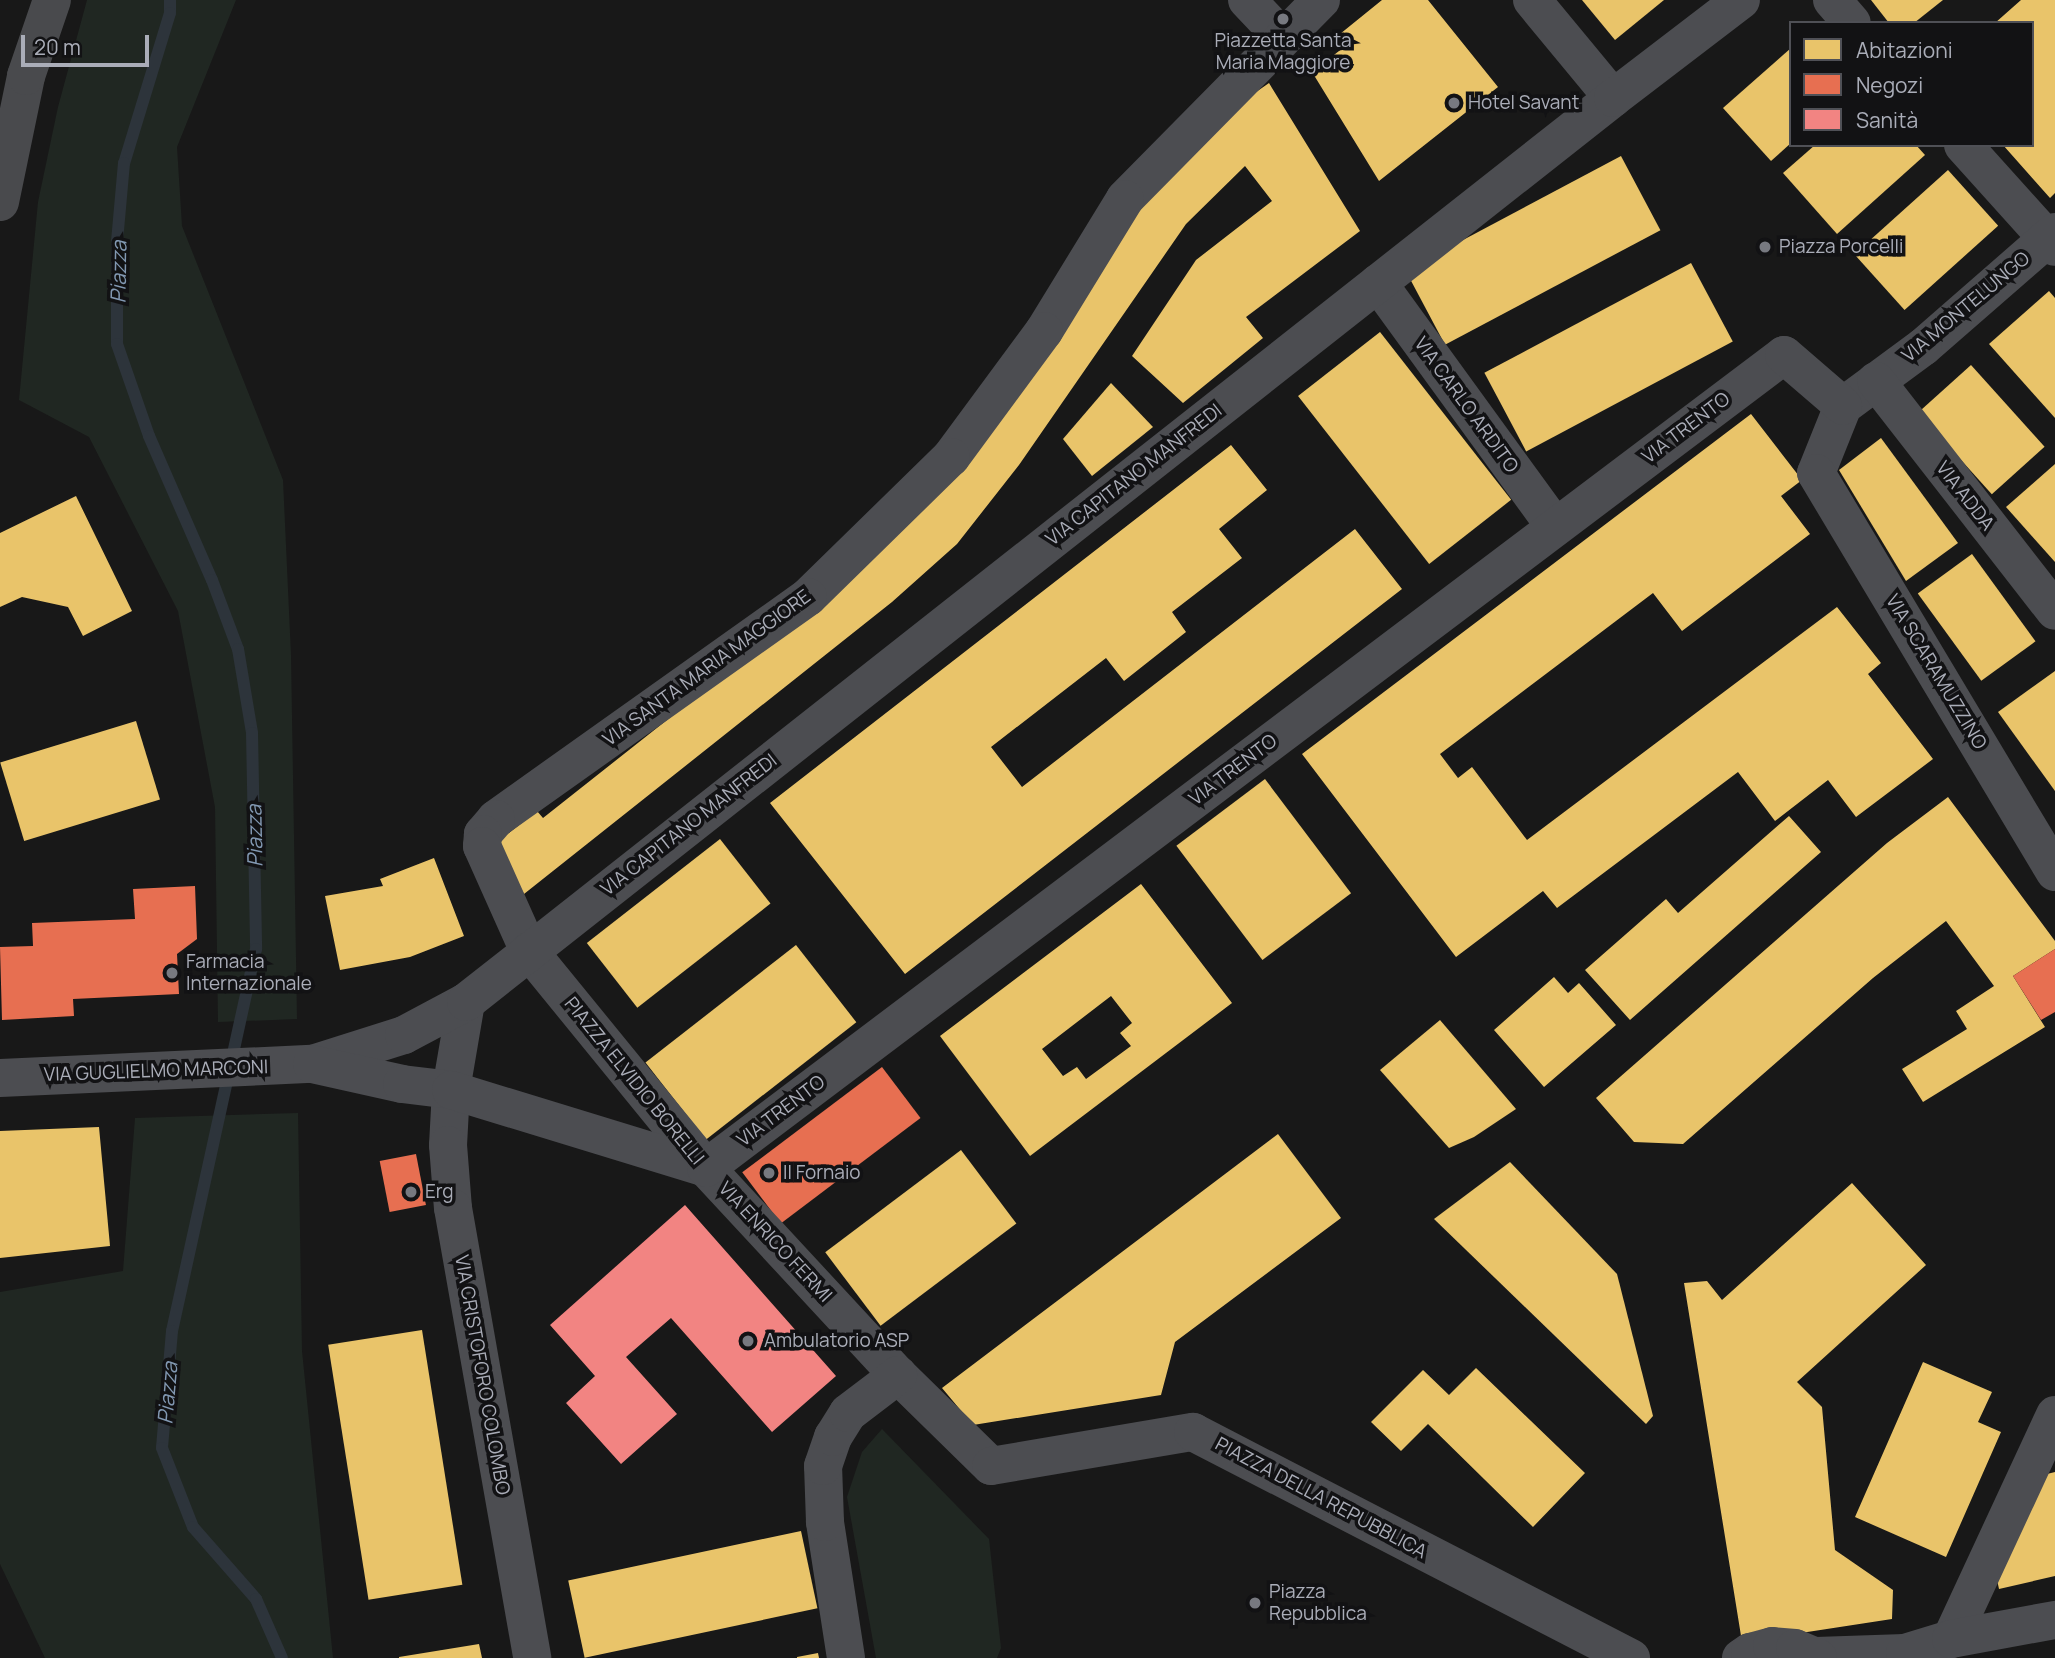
<!DOCTYPE html>
<html>
<head>
<meta charset="utf-8">
<style>
  body { margin:0 }
  #map { position:relative; width:2055px; height:1658px; overflow:hidden; background:#181818; font-family:Manrope,sans-serif }
  div>[style] { position:absolute }
  [style*='--x'] { left:calc(var(--x)*1px); top:calc(var(--y)*1px); width:calc(var(--w)*1px); rotate:calc(var(--a)*1deg) }
  .green>* { inset:0; background:#202722 }
  .homes>* { inset:0; background:#e9c46a; transform-origin:0 0 }
  .shops>* { inset:0; background:#e76f51; transform-origin:0 0 }
  .health>* { inset:0; background:#f28482 }
  .stream>* { height:12px; margin:-6px; padding:0 6px; transform-origin:6px; border-radius:6px; background:#2d343b }
  .minor>* { height:38px; margin:-19px; padding:0 19px; transform-origin:19px; border-radius:19px; background:#4c4d51 }
  .major>* { height:38px; margin:-19px; padding:0 19px; transform-origin:19px; border-radius:19px; background:#494a4d }
  .dots>* { width:19px; height:19px; translate:-50% -50%; box-sizing:border-box; border:4px solid #121214; border-radius:50% }
  span { translate:-50% -50%; white-space:nowrap; text-align:center; line-height:1.15; -webkit-text-stroke:7px #121214; paint-order:stroke }
  .poi-label { font-size:19px; color:#aaadb8 }
  .left { translate:0 -50%; text-align:left }
  .street-label { font-size:19px; color:#aaadb8 }
  .water-label { font-size:21px; color:#8298b2; font-style:italic }
  .legend { position:absolute; left:1789px; top:21px; width:245px; height:126px; box-sizing:border-box; background:#121214; border:2px solid #4f5056; margin:0; padding:9px 12px; list-style:none; font-size:21px; color:#aaadb8 }
  .legend li { display:flex; align-items:center; gap:14px; height:35px }
  .legend b { width:35px; border:2px solid #4f5056 }
  .scale { position:absolute; left:21px; top:35px; width:128px; height:32px; box-sizing:border-box; border:4px solid #aaadb8; border-top:0; padding-left:9px; font-size:21px; line-height:24px; white-space:nowrap; color:#aaadb8; -webkit-text-stroke:5px #121214; paint-order:stroke }
</style>
</head>
<body>
<div id="map">
  <div class="green">
    <div style="clip-path:polygon(87px 0,236px 0,177px 147px,182px 226px,283px 480px,291px 655px,297px 1019px,218px 1022px,215px 807px,178px 611px,89px 437px,19px 400px,38px 202px,58px 107px)"></div>
    <div style="clip-path:polygon(298px 1113px,302px 1351px,333px 1658px,45px 1658px,0 1564px,0 1292px,123px 1271px,135px 1118px)"></div>
    <div style="clip-path:polygon(882px 1429px,989px 1539px,1001px 1648px,997px 1658px,876px 1658px,847px 1497px,862px 1452px)"></div>
  </div>
  <div class="homes">
    <div style="clip-path:polygon(1382px 0,1428px 0,1498px 87px,1379px 181px,1312px 72px,1348px 44px,1340px 34px)"></div>
    <div style="clip-path:polygon(1582px 0,1664px 0,1615px 40px)"></div>
    <div style="clip-path:polygon(1871px 0,1943px 0,1914px 23px,1889px 23px)"></div>
    <div style="clip-path:polygon(2021px 0,2055px 0,2055px 193px,2050px 198px,2003px 145px,2032px 145px,2032px 23px,1995px 23px)"></div>
    <div style="clip-path:polygon(1791px 48px,1791px 143px,1771px 161px,1723px 108px)"></div>
    <div style="clip-path:polygon(1269px 83px,1360px 231px,1246px 317px,1263px 338px,1183px 403px,1132px 356px,1196px 260px,1272px 201px,1245px 166px,1186px 224px,1019px 465px,957px 544px,892px 602px,524px 894px,496px 843px,537px 811px,543px 818px,863px 565px,1147px 198px,1206px 127px)"></div>
    <div style="clip-path:polygon(1815px 145px,1916px 145px,1925px 155px,1837px 234px,1783px 173px)"></div>
    <div style="left:1621px;top:156px;width:84px;height:244px;rotate:62deg"></div>
    <div style="left:1948px;top:170px;width:75px;height:126px;rotate:48deg"></div>
    <div style="left:1691px;top:263px;width:89px;height:234px;rotate:62deg"></div>
    <div style="clip-path:polygon(2049px 291px,2055px 298px,2055px 418px,1989px 344px)"></div>
    <div style="left:1380px;top:332px;width:213px;height:104px;rotate:52deg"></div>
    <div style="left:1971px;top:365px;width:110px;height:71px;rotate:48deg"></div>
    <div style="clip-path:polygon(1111px 383px,1153px 427px,1092px 476px,1063px 439px)"></div>
    <div style="clip-path:polygon(1751px 414px,1802px 480px,1781px 496px,1810px 534px,1682px 631px,1653px 593px,1440px 754px,1458px 778px,1472px 767px,1527px 840px,1837px 607px,1881px 663px,1868px 674px,1933px 759px,1856px 817px,1828px 780px,1775px 821px,1738px 772px,1557px 908px,1543px 891px,1456px 957px,1302px 754px)"></div>
    <div style="clip-path:polygon(1881px 438px,1958px 543px,1906px 581px,1839px 470px)"></div>
    <div style="clip-path:polygon(1231px 445px,1267px 490px,1219px 529px,1242px 558px,1172px 612px,1186px 632px,1124px 681px,1106px 658px,991px 747px,1022px 787px,1355px 529px,1402px 589px,905px 974px,770px 803px)"></div>
    <div style="clip-path:polygon(2055px 464px,2055px 562px,2006px 507px)"></div>
    <div style="clip-path:polygon(76px 496px,132px 611px,83px 636px,68px 607px,22px 597px,0 607px,0 533px)"></div>
    <div style="left:1972px;top:554px;width:108px;height:67px;rotate:54deg"></div>
    <div style="clip-path:polygon(2055px 671px,2055px 791px,1998px 712px)"></div>
    <div style="left:136px;top:721px;width:82px;height:142px;rotate:73deg"></div>
    <div style="left:1265px;top:779px;width:143px;height:111px;rotate:53deg"></div>
    <div style="clip-path:polygon(1948px 797px,2055px 941px,2055px 949px,2013px 976px,2045px 1027px,1923px 1102px,1902px 1069px,1967px 1029px,1956px 1011px,1994px 986px,1946px 921px,1873px 978px,1683px 1144px,1634px 1142px,1596px 1098px,1887px 843px)"></div>
    <div style="clip-path:polygon(1789px 816px,1821px 852px,1630px 1020px,1585px 970px,1666px 899px,1678px 913px)"></div>
    <div style="left:720px;top:839px;width:82px;height:169px;rotate:52deg"></div>
    <div style="clip-path:polygon(434px 858px,464px 936px,410px 957px,340px 970px,325px 896px,383px 886px,380px 879px)"></div>
    <div style="clip-path:polygon(evenodd,1141px 884px,1232px 1003px,1030px 1156px,940px 1036px,1141px 884px,1111px 996px,1132px 1023px,1120px 1033px,1131px 1046px,1086px 1079px,1077px 1067px,1063px 1076px,1042px 1049px,1111px 996px)"></div>
    <div style="left:796px;top:945px;width:98px;height:191px;rotate:52deg"></div>
    <div style="clip-path:polygon(1554px 977px,1568px 993px,1579px 983px,1616px 1025px,1544px 1087px,1494px 1030px)"></div>
    <div style="clip-path:polygon(1440px 1020px,1516px 1109px,1474px 1137px,1449px 1148px,1380px 1070px)"></div>
    <div style="clip-path:polygon(99px 1127px,110px 1246px,0 1258px,0 1131px)"></div>
    <div style="clip-path:polygon(1278px 1134px,1341px 1218px,1175px 1342px,1161px 1395px,973px 1425px,942px 1388px)"></div>
    <div style="left:961px;top:1150px;width:92px;height:170px;rotate:53deg"></div>
    <div style="clip-path:polygon(1510px 1162px,1617px 1274px,1653px 1416px,1646px 1424px,1434px 1219px)"></div>
    <div style="clip-path:polygon(1852px 1183px,1926px 1265px,1797px 1382px,1822px 1407px,1835px 1550px,1893px 1590px,1892px 1619px,1742px 1642px,1684px 1283px,1707px 1281px,1722px 1300px)"></div>
    <div style="left:422px;top:1330px;width:258px;height:95px;rotate:81deg"></div>
    <div style="clip-path:polygon(1923px 1362px,1992px 1392px,1978px 1422px,2001px 1432px,1946px 1557px,1855px 1517px)"></div>
    <div style="clip-path:polygon(1476px 1368px,1585px 1473px,1533px 1527px,1428px 1424px,1401px 1451px,1371px 1422px,1423px 1370px,1449px 1395px)"></div>
    <div style="clip-path:polygon(2055px 1472px,2055px 1576px,1999px 1589px,1992px 1557px,2039px 1476px)"></div>
    <div style="left:801px;top:1531px;width:79px;height:238px;rotate:78deg"></div>
    <div style="clip-path:polygon(479px 1644px,482px 1658px,399px 1658px,399px 1657px)"></div>
    <div style="clip-path:polygon(818px 1653px,819px 1658px,797px 1658px,797px 1657px)"></div>
  </div>
  <div class="shops">
    <div style="clip-path:polygon(195px 886px,197px 939px,177px 954px,179px 994px,73px 999px,74px 1016px,2px 1020px,0 947px,33px 946px,32px 923px,135px 919px,133px 889px)"></div>
    <div style="clip-path:polygon(2055px 949px,2055px 1012px,2041px 1020px,2013px 976px)"></div>
    <div style="left:882px;top:1067px;width:64px;height:175px;rotate:53deg"></div>
    <div style="left:416px;top:1154px;width:52px;height:37px;rotate:79deg"></div>
  </div>
  <div class="health">
    <div style="clip-path:polygon(685px 1205px,836px 1376px,772px 1432px,671px 1318px,626px 1357px,677px 1414px,621px 1464px,566px 1403px,595px 1376px,550px 1325px)"></div>
  </div>
  <div class="stream">
    <div style="--x:170;--y:0;--w:13;--a:90"></div>
    <div style="--x:170;--y:13;--w:157;--a:107"></div>
    <div style="--x:124;--y:163;--w:78;--a:95.1"></div>
    <div style="--x:117;--y:241;--w:103;--a:90"></div>
    <div style="--x:117;--y:344;--w:97;--a:70.8"></div>
    <div style="--x:149;--y:436;--w:157;--a:66.4"></div>
    <div style="--x:212;--y:580;--w:74;--a:69.4"></div>
    <div style="--x:238;--y:649;--w:85;--a:80.5"></div>
    <div style="--x:252;--y:733;--w:216;--a:88.9"></div>
    <div style="--x:256;--y:949;--w:391;--a:102.4"></div>
    <div style="--x:172;--y:1331;--w:117;--a:94.9"></div>
    <div style="--x:162;--y:1448;--w:85;--a:68.6"></div>
    <div style="--x:193;--y:1527;--w:96;--a:48.8"></div>
    <div style="--x:256;--y:1599;--w:64;--a:66.2"></div>
  </div>
  <div class="minor">
    <div style="--x:1247;--y:0;--w:51;--a:46.6"></div>
    <div style="--x:1321;--y:0;--w:279;--a:134.6"></div>
    <div style="--x:1125;--y:199;--w:155;--a:121.5"></div>
    <div style="--x:1044;--y:331;--w:157;--a:126.4"></div>
    <div style="--x:951;--y:457;--w:200;--a:135.6"></div>
    <div style="--x:808;--y:597;--w:383;--a:144.6"></div>
    <div style="--x:496;--y:819;--w:20;--a:131"></div>
    <div style="--x:483;--y:834;--w:12;--a:95"></div>
    <div style="--x:482;--y:846;--w:115;--a:65.9"></div>
    <div style="--x:529;--y:951;--w:280;--a:50.8"></div>
    <div style="--x:706;--y:1168;--w:282;--a:47.2"></div>
    <div style="--x:898;--y:1375;--w:130;--a:44.4"></div>
    <div style="--x:991;--y:1466;--w:205;--a:-9.6"></div>
    <div style="--x:1193;--y:1432;--w:493;--a:27.3"></div>
    <div style="--x:1532;--y:0;--w:127;--a:50.4"></div>
    <div style="--x:1832;--y:0;--w:30;--a:49"></div>
    <div style="--x:1963;--y:145;--w:137;--a:48"></div>
    <div style="--x:2055;--y:232;--w:175;--a:138.9"></div>
    <div style="--x:1923;--y:347;--w:99;--a:143.6"></div>
    <div style="--x:1843;--y:406;--w:72;--a:111.9"></div>
    <div style="--x:1816;--y:473;--w:465;--a:59.1"></div>
    <div style="--x:1378;--y:283;--w:301;--a:54"></div>
    <div style="--x:1876;--y:381;--w:291;--a:52.1"></div>
    <div style="--x:466;--y:1002;--w:89;--a:99.7"></div>
    <div style="--x:451;--y:1090;--w:55;--a:93.1"></div>
    <div style="--x:448;--y:1145;--w:63;--a:85.5"></div>
    <div style="--x:453;--y:1208;--w:457;--a:80"></div>
    <div style="--x:312;--y:1064;--w:96;--a:-17.5"></div>
    <div style="--x:404;--y:1035;--w:70;--a:-28"></div>
    <div style="--x:466;--y:1002;--w:1460;--a:-38.24"></div>
    <div style="--x:1613;--y:98;--w:161;--a:-37.4"></div>
    <div style="--x:0;--y:1078;--w:312;--a:-2.6"></div>
    <div style="--x:312;--y:1064;--w:92;--a:12.5"></div>
    <div style="--x:402;--y:1084;--w:49;--a:7"></div>
    <div style="--x:451;--y:1090;--w:267;--a:17"></div>
    <div style="--x:706;--y:1168;--w:1350;--a:-37.02"></div>
    <div style="--x:1784;--y:355;--w:78;--a:40.8"></div>
    <div style="--x:1951;--y:1639;--w:247;--a:-65.1"></div>
    <div style="--x:1816;--y:1656;--w:89;--a:-1.9"></div>
    <div style="--x:1905;--y:1653;--w:48;--a:-16.9"></div>
    <div style="--x:1951;--y:1639;--w:106;--a:-10.4"></div>
    <div style="--x:846;--y:1658;--w:138;--a:-98.8"></div>
    <div style="--x:825;--y:1522;--w:56;--a:-92"></div>
    <div style="--x:823;--y:1466;--w:31;--a:-71"></div>
    <div style="--x:833;--y:1437;--w:28;--a:-58"></div>
    <div style="--x:848;--y:1413;--w:63;--a:-37.2"></div>
    <div style="--x:1741;--y:1658;--w:11;--a:-34"></div>
    <div style="--x:1750;--y:1652;--w:23;--a:-15"></div>
    <div style="--x:1772;--y:1646;--w:23;--a:5"></div>
    <div style="--x:1795;--y:1648;--w:25;--a:23"></div>
  </div>
  <div class="major">
    <div style="--x:0;--y:202;--w:129;--a:-78.3"></div>
    <div style="--x:26;--y:76;--w:80;--a:-71.1"></div>
  </div>
  <div class="dots">
    <div style="left:1283px;top:19px;background:#777980"></div>
    <div style="left:1454px;top:103px;background:#777980"></div>
    <div style="left:1765px;top:247px;background:#777980"></div>
    <div style="left:172px;top:973px;background:#777980"></div>
    <div style="left:769px;top:1173px;background:#777980"></div>
    <div style="left:411px;top:1192px;background:#777980"></div>
    <div style="left:748px;top:1341px;background:#777980"></div>
    <div style="left:1255px;top:1603px;background:#777980"></div>
  </div>
  <div class="poi-label">
    <span style="left:1283px;top:52px">Piazzetta Santa<br>Maria Maggiore</span>
    <span class="left" style="left:1468px;top:103px">Hotel Savant</span>
    <span class="left" style="left:1779px;top:247px">Piazza Porcelli</span>
    <span class="left" style="left:186px;top:973px">Farmacia<br>Internazionale</span>
    <span class="left" style="left:783px;top:1173px">Il Fornaio</span>
    <span class="left" style="left:425px;top:1192px">Erg</span>
    <span class="left" style="left:764px;top:1341px">Ambulatorio ASP</span>
    <span class="left" style="left:1269px;top:1603px">Piazza<br>Repubblica</span>
  </div>
  <div class="street-label">
    <span style="left:1966px;top:307px;rotate:-40deg">VIA MONTELUNGO</span>
    <span style="left:1466px;top:405px;rotate:54deg">VIA CARLO ARDITO</span>
    <span style="left:1686px;top:428px;rotate:-37deg">VIA TRENTO</span>
    <span style="left:1134px;top:475px;rotate:-38deg">VIA CAPITANO MANFREDI</span>
    <span style="left:1965px;top:496px;rotate:52deg">VIA ADDA</span>
    <span style="left:707px;top:668px;rotate:-36deg">VIA SANTA MARIA MAGGIORE</span>
    <span style="left:1936px;top:672px;rotate:59deg">VIA SCARAMUZZINO</span>
    <span style="left:1233px;top:770px;rotate:-37deg">VIA TRENTO</span>
    <span style="left:689px;top:825px;rotate:-38deg">VIA CAPITANO MANFREDI</span>
    <span style="left:156px;top:1071px;rotate:-2deg">VIA GUGLIELMO MARCONI</span>
    <span style="left:634px;top:1081px;rotate:51deg">PIAZZA ELVIDIO BORELLI</span>
    <span style="left:781px;top:1111px;rotate:-37deg">VIA TRENTO</span>
    <span style="left:775px;top:1242px;rotate:47deg">VIA ENRICO FERMI</span>
    <span style="left:482px;top:1375px;rotate:80deg">VIA CRISTOFORO COLOMBO</span>
    <span style="left:1321px;top:1498px;rotate:28deg">PIAZZA DELLA REPUBBLICA</span>
  </div>
  <div class="water-label">
    <span style="left:118px;top:272px;rotate:-89deg">Piazza</span>
    <span style="left:254px;top:836px;rotate:-91deg">Piazza</span>
    <span style="left:167px;top:1393px;rotate:-85deg">Piazza</span>
  </div>
  <ul class="legend">
  <li><b style="height:19px;background:#e9c46a"></b>Abitazioni</li>
  <li><b style="height:19px;background:#e76f51"></b>Negozi</li>
  <li><b style="height:19px;background:#f28482"></b>Sanità</li>
  </ul>
  <div class="scale">20 m</div>
</div>
</body>
</html>
